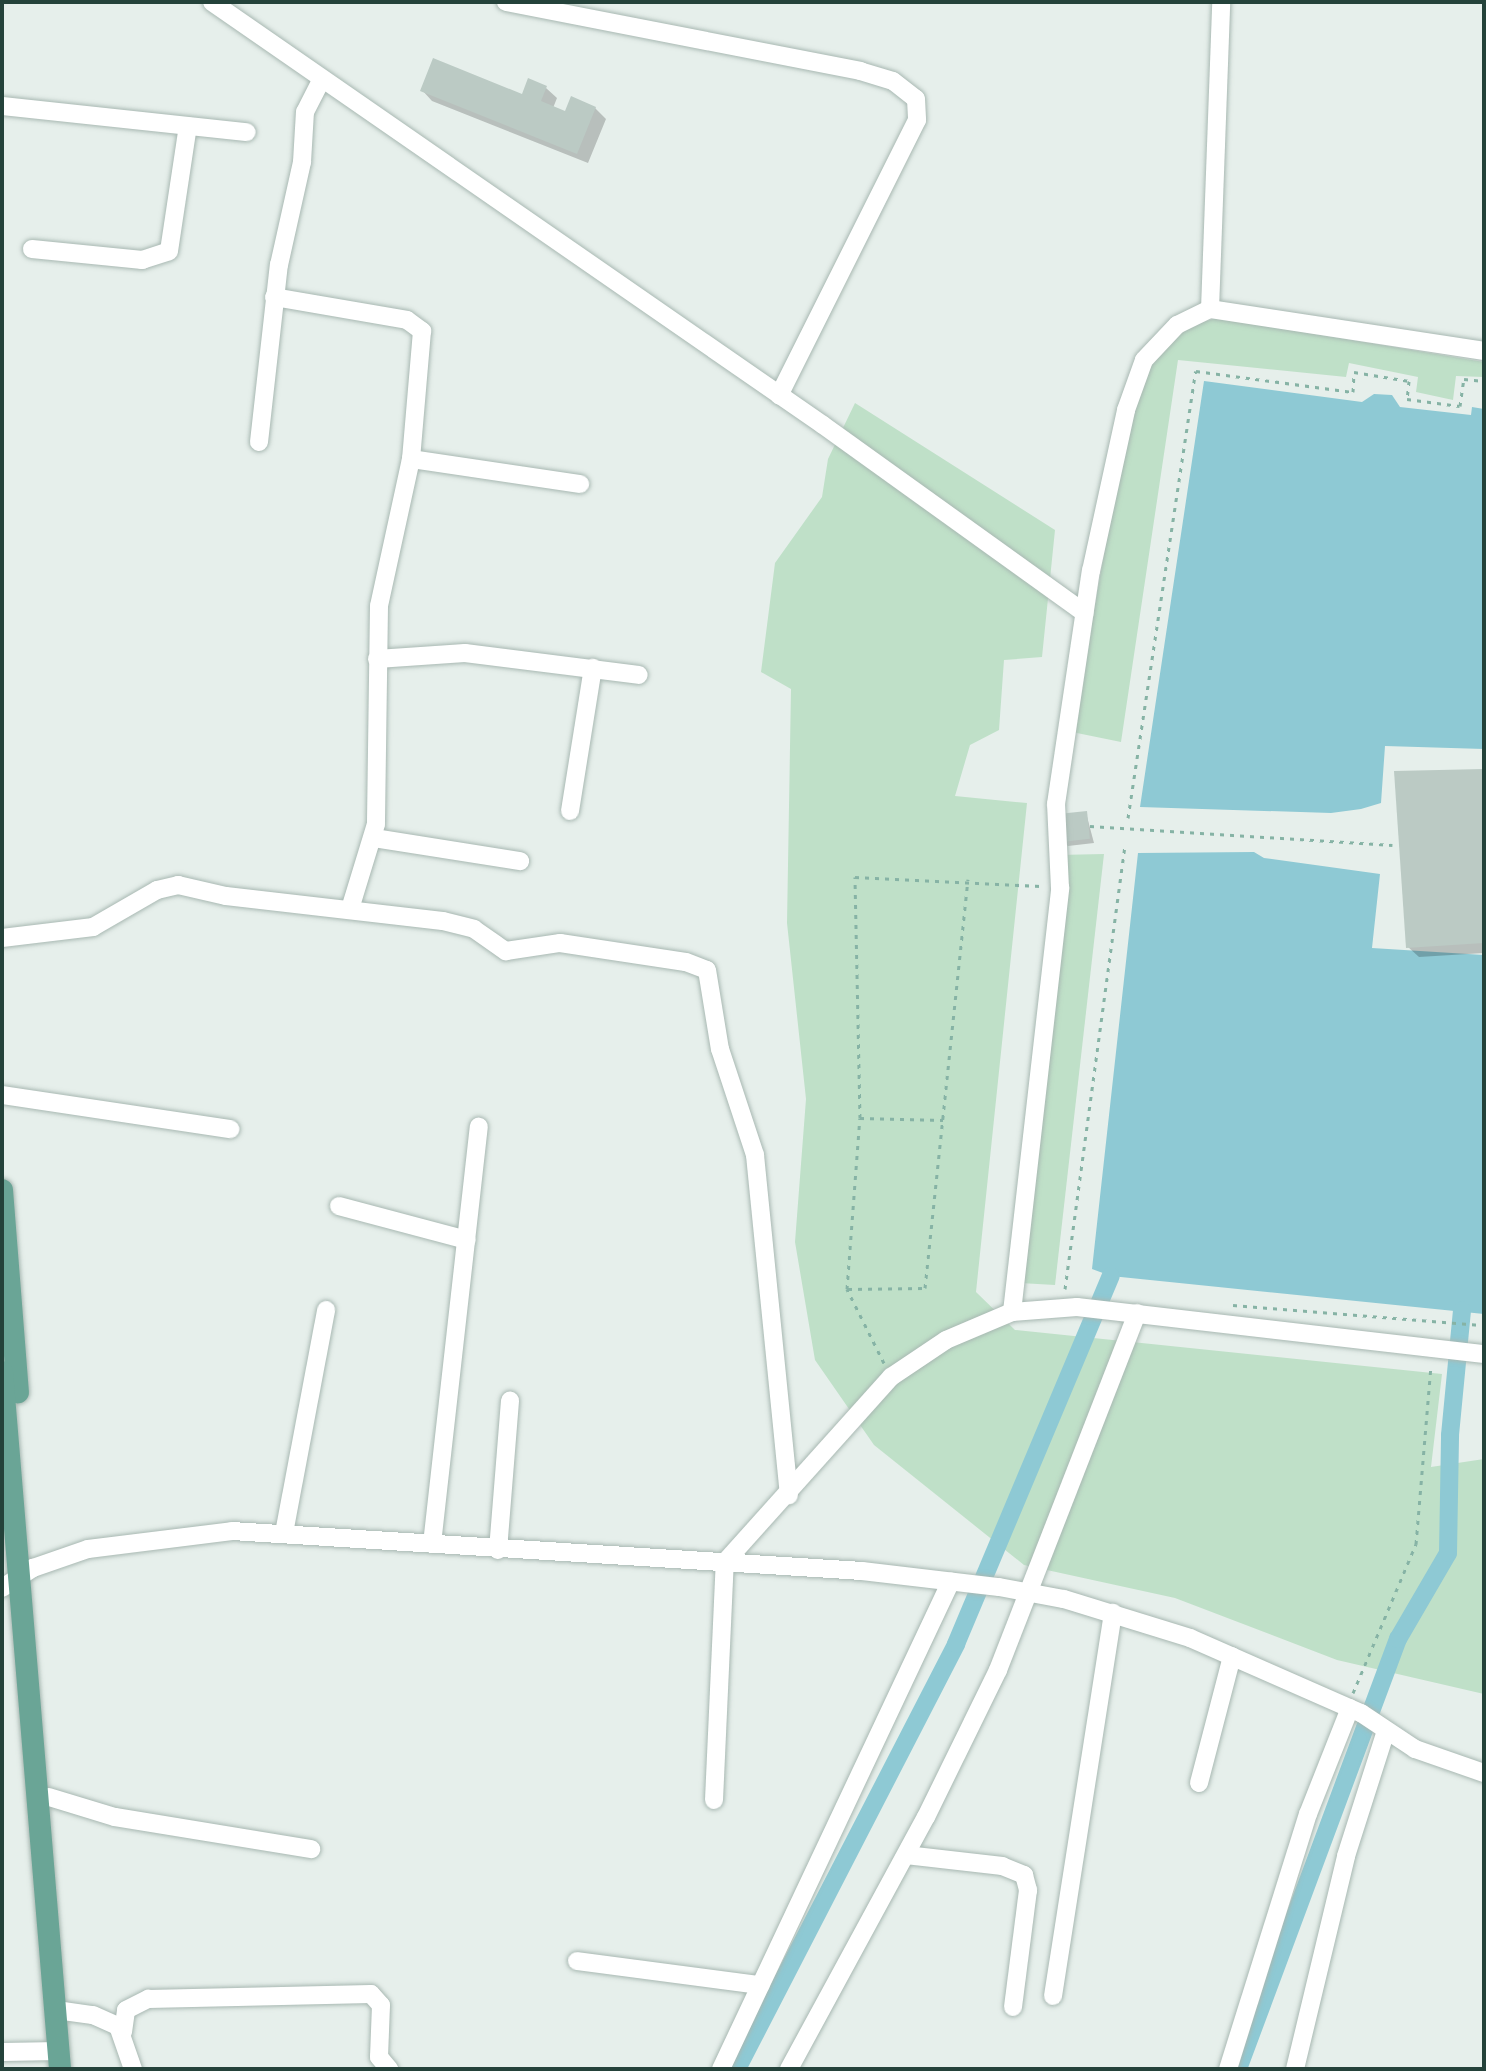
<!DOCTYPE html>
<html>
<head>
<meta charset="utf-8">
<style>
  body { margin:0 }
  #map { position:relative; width:1486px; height:2071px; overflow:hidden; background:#e6efeb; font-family:Ubuntu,sans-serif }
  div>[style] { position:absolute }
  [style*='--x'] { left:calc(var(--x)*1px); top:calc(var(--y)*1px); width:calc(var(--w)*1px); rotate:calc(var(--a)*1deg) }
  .green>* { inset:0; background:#bfe0c8 }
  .water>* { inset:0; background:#8ec9d4 }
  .shadow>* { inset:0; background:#0003 }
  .canal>* { height:18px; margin:-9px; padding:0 9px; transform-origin:9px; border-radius:9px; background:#8ec9d4 }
  .building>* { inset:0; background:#bbcac4; transform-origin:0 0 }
  .path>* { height:3px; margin-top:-1.5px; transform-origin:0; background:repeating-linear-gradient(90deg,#86b3a5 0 4px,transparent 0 10px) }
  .roads { filter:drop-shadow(0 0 2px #a8b8b2) drop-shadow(0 0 2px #a8b8b2) }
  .minor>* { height:18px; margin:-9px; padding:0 9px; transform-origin:9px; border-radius:9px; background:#fff }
  .major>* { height:22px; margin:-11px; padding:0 11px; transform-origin:11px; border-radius:11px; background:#6aa596 }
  span { translate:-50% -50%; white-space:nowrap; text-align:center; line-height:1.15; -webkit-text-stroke:6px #f7fbf9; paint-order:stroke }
  .frame { position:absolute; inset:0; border:4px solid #24423a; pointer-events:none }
</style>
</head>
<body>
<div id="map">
  <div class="green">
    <div style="clip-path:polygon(1218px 318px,1484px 362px,1484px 377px,1456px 376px,1453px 400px,1416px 392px,1418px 377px,1349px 363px,1346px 377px,1178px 360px,1121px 742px,1072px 732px,1125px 438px,1150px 363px,1179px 328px)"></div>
    <div style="clip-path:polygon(855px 403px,1055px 530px,1042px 657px,1004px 660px,999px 730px,970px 745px,955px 796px,1027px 803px,976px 1292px,1015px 1330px,1442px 1374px,1431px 1467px,1484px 1459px,1484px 1694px,1337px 1660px,1175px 1598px,1024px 1565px,874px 1445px,815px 1360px,795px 1242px,806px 1099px,787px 923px,791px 689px,761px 672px,775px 563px,822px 497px,828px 459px)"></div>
    <div style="clip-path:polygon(1104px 854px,1055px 1285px,1020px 1283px,1008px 1267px,1058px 855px)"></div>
  </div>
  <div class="water">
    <div style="clip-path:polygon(1204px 381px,1362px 402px,1374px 394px,1392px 395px,1400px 407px,1471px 415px,1472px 407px,1484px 409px,1484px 749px,1385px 746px,1381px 803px,1361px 809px,1331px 813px,1140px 807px)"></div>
    <div style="clip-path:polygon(1254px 852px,1264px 858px,1380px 874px,1372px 948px,1484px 955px,1484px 1314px,1111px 1276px,1092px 1269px,1138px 853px)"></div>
  </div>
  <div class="shadow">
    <div style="clip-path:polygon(546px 88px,557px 98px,553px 108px,566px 113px,595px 108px,606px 119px,588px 163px,432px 101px,422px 90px,523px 97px)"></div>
    <div style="clip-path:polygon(1484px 771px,1484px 953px,1419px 957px,1408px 947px)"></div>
    <div style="clip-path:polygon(1086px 813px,1094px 843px,1068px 846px,1063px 842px)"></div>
  </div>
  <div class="canal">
    <div style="--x:737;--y:2069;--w:478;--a:-62.7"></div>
    <div style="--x:956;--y:1644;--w:399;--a:-67.2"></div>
    <div style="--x:1238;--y:2069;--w:459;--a:-69.6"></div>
    <div style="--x:1398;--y:1639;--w:99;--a:-59.8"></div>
    <div style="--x:1448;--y:1553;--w:118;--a:-89"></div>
    <div style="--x:1450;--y:1435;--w:125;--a:-84.5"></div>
  </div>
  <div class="building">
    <div style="clip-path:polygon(433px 58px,522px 94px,528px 78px,547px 86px,541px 101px,565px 111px,571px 96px,596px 107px,577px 154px,420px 91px)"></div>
    <div style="clip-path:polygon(1484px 769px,1484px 943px,1406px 948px,1394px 771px)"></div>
    <div style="left:1087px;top:811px;width:28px;height:29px;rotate:84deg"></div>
  </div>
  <div class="path">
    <div style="--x:1128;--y:818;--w:452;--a:-81.4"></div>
    <div style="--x:1196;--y:371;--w:158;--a:7.6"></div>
    <div style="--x:1353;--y:392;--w:20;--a:-87"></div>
    <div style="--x:1354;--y:372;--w:56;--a:9.3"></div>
    <div style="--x:1409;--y:381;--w:18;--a:96"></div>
    <div style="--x:1407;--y:399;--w:53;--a:7.5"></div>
    <div style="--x:1460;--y:406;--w:27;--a:-82"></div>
    <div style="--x:1464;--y:379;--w:20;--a:6"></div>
    <div style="--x:1090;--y:826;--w:303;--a:3.6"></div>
    <div style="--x:860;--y:1118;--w:83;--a:1.4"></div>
    <div style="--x:848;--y:1289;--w:77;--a:-0.7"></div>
    <div style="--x:925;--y:1288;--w:411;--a:-84"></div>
    <div style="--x:1065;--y:1289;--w:449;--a:-82.3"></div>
    <div style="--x:1233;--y:1305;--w:252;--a:4.6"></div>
    <div style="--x:884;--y:1363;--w:83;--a:-116.6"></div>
    <div style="--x:847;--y:1289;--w:171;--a:-85.7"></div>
    <div style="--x:860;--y:1118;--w:241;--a:-91.2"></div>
    <div style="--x:855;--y:877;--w:186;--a:2.8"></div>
    <div style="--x:1353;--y:1693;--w:162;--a:-67.1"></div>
    <div style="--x:1416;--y:1544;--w:179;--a:-85.2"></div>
  </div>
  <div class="roads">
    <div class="minor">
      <div style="--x:212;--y:2;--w:743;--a:34.7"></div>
      <div style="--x:823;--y:425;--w:322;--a:35.7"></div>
      <div style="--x:506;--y:2;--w:361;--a:11"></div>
      <div style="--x:860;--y:71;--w:34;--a:17"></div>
      <div style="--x:893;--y:81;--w:29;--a:38"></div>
      <div style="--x:916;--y:99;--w:21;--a:87"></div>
      <div style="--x:917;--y:120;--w:308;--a:116.6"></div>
      <div style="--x:2;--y:106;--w:246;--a:6.1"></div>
      <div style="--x:32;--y:249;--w:111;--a:5.7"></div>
      <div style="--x:142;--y:260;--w:28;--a:-18"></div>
      <div style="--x:169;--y:251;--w:126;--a:-81.4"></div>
      <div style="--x:274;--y:297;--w:135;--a:9.8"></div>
      <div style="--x:407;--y:320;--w:19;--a:36"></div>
      <div style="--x:422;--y:331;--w:128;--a:94.9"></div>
      <div style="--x:411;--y:459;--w:150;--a:102.3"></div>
      <div style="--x:379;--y:606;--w:218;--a:90.8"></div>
      <div style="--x:376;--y:824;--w:89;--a:107"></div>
      <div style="--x:1210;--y:309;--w:307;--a:-87.9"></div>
      <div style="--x:259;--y:442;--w:178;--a:-83.6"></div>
      <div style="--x:279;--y:265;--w:106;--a:-77.4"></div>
      <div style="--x:302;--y:162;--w:50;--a:-86.6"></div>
      <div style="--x:305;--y:112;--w:35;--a:-63"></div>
      <div style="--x:411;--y:459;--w:171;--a:8.4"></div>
      <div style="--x:377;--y:659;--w:88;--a:-3.9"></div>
      <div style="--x:465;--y:653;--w:175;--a:7.2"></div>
      <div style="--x:570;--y:811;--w:145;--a:-80.9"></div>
      <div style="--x:374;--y:838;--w:148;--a:9"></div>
      <div style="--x:2;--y:938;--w:92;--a:-6.9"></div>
      <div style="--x:93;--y:927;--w:74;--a:-30"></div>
      <div style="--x:157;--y:890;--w:22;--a:-13"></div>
      <div style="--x:178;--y:885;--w:49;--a:12.9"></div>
      <div style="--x:226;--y:896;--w:218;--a:6.6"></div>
      <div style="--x:443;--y:921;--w:32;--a:14"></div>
      <div style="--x:474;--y:929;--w:39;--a:35"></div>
      <div style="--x:506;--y:951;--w:55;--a:-8.4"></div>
      <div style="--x:560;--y:943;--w:127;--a:8.6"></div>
      <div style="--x:686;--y:962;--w:22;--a:21"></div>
      <div style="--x:707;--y:970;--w:80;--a:80.7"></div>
      <div style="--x:720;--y:1049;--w:112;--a:71.7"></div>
      <div style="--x:755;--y:1155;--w:342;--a:84.3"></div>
      <div style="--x:2;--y:1095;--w:231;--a:8.5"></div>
      <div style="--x:339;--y:1206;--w:132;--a:14.9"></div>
      <div style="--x:1012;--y:1312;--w:427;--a:-83.5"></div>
      <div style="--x:1060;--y:888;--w:84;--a:-92.7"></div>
      <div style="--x:1056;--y:804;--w:236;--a:-81.5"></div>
      <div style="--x:1091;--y:571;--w:165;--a:-77.7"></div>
      <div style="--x:1126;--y:410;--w:53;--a:-70.2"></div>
      <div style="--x:1144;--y:360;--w:48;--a:-46.7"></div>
      <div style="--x:1177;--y:325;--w:37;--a:-26"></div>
      <div style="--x:1210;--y:309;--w:277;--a:8.7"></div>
      <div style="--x:284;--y:1533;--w:227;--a:-79.3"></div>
      <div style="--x:432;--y:1544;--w:420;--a:-83.6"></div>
      <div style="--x:498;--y:1550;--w:150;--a:-85.4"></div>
      <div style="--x:2;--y:1588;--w:37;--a:-33"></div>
      <div style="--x:33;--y:1568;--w:58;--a:-19.1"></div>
      <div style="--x:88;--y:1549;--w:145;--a:-7.1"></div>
      <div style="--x:232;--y:1531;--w:631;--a:3.63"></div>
      <div style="--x:862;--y:1571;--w:138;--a:6.7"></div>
      <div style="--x:999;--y:1587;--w:66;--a:10.5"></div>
      <div style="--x:1064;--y:1599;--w:132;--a:17.2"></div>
      <div style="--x:1190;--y:1638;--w:187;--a:23.7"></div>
      <div style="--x:1361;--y:1713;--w:65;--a:33.7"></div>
      <div style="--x:1415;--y:1749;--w:73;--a:19.2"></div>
      <div style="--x:1199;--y:1783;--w:131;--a:-75.4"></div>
      <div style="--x:49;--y:1797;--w:69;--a:16.9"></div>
      <div style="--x:115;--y:1817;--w:199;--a:9.3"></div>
      <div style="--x:714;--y:1800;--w:238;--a:-87.4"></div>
      <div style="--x:725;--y:1562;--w:249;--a:-48.1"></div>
      <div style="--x:891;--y:1377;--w:66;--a:-33.9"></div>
      <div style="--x:946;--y:1340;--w:72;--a:-23"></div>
      <div style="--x:1012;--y:1312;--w:65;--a:-4.4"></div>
      <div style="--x:1077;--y:1307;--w:410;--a:6.6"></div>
      <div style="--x:906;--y:1855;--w:97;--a:6.5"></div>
      <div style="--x:1002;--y:1866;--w:24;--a:22"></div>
      <div style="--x:1024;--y:1875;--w:16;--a:75"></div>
      <div style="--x:1028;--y:1890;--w:118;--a:97.3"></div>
      <div style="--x:577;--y:1961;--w:185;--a:7.5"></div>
      <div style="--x:1053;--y:1996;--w:388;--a:-81.1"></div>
      <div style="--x:56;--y:2010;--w:37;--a:8"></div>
      <div style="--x:93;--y:2015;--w:27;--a:24"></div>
      <div style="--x:118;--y:2026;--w:46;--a:70.8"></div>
      <div style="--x:123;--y:2032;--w:22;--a:-82"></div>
      <div style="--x:126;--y:2010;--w:25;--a:-27"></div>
      <div style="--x:148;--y:1999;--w:223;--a:-1.3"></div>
      <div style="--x:371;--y:1994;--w:15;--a:48"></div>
      <div style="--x:381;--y:2005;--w:52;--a:92.2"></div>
      <div style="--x:379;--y:2057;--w:16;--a:50"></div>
      <div style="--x:2;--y:2052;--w:57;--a:-1"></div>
      <div style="--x:721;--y:2069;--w:539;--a:-64.76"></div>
      <div style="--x:789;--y:2069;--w:287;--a:-61.5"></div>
      <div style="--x:926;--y:1817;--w:164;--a:-63.9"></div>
      <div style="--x:998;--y:1670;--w:383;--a:-68.7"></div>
      <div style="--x:1228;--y:2069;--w:267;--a:-72.6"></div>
      <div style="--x:1308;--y:1814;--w:114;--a:-68.4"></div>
      <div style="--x:1295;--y:2069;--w:219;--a:-76.5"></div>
      <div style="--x:1346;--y:1856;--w:131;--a:-72.3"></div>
    </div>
    <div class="major">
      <div style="--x:2;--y:1190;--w:203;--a:85.5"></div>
      <div style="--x:2;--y:1372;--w:699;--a:85.24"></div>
    </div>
  </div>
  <div class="frame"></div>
</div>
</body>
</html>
